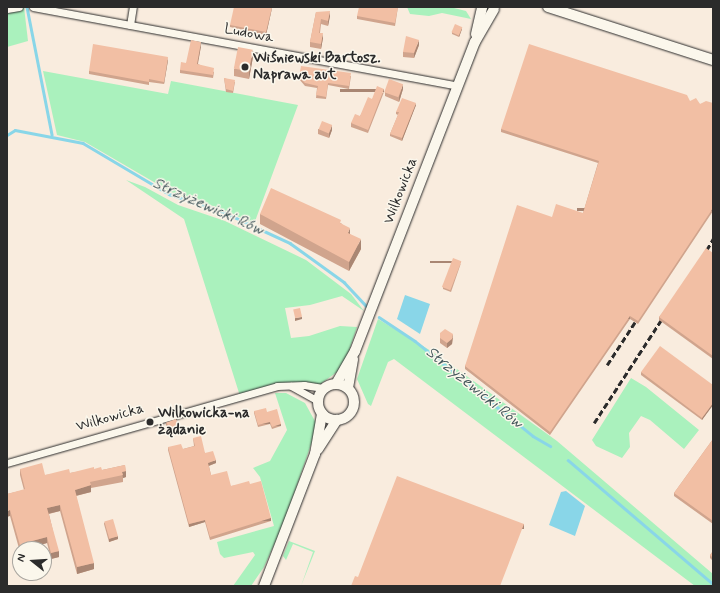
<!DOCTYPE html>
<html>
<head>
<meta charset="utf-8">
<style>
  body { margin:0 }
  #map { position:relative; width:720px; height:593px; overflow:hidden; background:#f9ecde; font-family:Mynerve,sans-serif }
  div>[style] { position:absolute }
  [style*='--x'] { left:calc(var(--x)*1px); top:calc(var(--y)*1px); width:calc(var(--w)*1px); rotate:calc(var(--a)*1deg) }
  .green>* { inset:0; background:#aaf1bd }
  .water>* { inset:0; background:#89d6e8 }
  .stream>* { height:2.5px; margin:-1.25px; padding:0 1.25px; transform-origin:1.25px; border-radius:1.25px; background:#89d6e8 }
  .roads { filter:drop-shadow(0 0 1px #2b2b2b) drop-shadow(0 0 1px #2b2b2b) }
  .street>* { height:7px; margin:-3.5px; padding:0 3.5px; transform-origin:3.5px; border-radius:3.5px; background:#fbf7ec }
  .secondary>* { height:10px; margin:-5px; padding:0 5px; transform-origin:5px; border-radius:5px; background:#fbf7ec }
  .secondary>.ring { margin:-5px; padding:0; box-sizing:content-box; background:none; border:10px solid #fbf7ec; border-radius:50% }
  .rail>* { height:2.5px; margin-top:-1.25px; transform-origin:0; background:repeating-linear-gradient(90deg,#2b2b2b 0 6px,transparent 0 9px) }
  .wall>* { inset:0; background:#d0a48d }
  .shaded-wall>* { inset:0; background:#a98673; transform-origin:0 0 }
  .building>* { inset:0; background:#f2bfa4; transform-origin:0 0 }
  .dots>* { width:11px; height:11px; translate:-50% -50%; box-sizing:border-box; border:2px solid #fbf7ec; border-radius:50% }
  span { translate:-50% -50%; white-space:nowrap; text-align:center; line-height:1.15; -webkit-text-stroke:3px #fbf7ec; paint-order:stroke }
  .street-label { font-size:15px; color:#2b2b2b }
  .poi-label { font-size:15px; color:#2b2b2b; font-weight:700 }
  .left { translate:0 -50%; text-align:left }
  .water-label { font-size:16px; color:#42565a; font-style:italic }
  .frame { position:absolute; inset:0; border:8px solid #2b2b2b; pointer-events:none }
  .north { position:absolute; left:12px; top:541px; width:40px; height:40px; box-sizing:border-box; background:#fbf7ec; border:1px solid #a8a59f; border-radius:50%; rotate:287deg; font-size:11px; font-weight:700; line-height:16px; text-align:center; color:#2b2b2b }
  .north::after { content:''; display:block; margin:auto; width:14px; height:18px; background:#2b2b2b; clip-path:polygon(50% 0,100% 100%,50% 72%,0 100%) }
</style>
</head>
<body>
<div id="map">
  <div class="green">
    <div style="clip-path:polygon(24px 7px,28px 41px,7px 47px,7px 9px)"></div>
    <div style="clip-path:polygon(407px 7px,450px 7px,466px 11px,471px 19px,442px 13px,429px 16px,410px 14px)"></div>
    <div style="clip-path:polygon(43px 71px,168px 94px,171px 81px,298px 105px,254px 224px,222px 209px,171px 192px,85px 142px,57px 135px)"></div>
    <div style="clip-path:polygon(126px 180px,145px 187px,178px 205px,225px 221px,306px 260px,351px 294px,364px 311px,342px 296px,310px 305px,285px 308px,291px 338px,309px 336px,340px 326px,357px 327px,347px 357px,337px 372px,315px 388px,291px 386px,240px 396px,184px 219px)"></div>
    <div style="clip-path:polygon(378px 319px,436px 354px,557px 441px,713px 574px,713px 586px,695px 586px,394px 359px,388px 362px,371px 406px,368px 404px,357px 379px)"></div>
    <div style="clip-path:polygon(631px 378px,646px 387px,699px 430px,684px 449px,650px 420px,641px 416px,629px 433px,630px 447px,622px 458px,596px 446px,592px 440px)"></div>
    <div style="clip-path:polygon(275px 393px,286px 393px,305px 403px,316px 423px,316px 430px,284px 523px,264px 567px,251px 586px,233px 586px,255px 555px,253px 552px,224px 558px,220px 554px,217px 542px,274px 526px,260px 477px,253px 468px,270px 461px,287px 430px)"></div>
    <div style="clip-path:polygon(289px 541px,315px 551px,301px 586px,313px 552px,293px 544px,286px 560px,283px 556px)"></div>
  </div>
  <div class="water">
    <div style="clip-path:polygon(405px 295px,430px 304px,420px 334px,397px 319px)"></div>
    <div style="clip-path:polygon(566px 491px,585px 506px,575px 536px,549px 525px,561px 492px)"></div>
  </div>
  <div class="stream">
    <div style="--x:27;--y:7;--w:130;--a:78.9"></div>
    <div style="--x:7;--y:135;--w:9;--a:-32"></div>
    <div style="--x:15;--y:130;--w:69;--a:10.8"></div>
    <div style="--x:83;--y:143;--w:100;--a:30.7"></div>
    <div style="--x:169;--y:194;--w:55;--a:18.1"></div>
    <div style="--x:221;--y:211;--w:76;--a:24.9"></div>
    <div style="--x:290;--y:243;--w:67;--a:35.8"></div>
    <div style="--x:344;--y:282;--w:35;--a:47"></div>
    <div style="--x:379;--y:317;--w:43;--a:33.7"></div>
    <div style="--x:415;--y:341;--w:151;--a:38.8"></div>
    <div style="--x:533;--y:436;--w:20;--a:30"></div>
    <div style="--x:568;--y:460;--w:191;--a:40.5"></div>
  </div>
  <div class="roads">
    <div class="street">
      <div style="--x:33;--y:7;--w:432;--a:10.5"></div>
      <div style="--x:7;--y:9;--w:12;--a:-9"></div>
      <div style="--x:130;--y:25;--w:18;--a:-81"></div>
      <div style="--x:291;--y:386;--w:31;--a:29"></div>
      <div style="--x:7;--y:463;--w:281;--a:-15.9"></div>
      <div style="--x:277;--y:386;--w:27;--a:-2"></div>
      <div style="--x:304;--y:385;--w:19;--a:9"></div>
    </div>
    <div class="secondary">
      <div style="--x:548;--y:7;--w:173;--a:17.8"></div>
      <div style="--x:476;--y:34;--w:28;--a:-77"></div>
      <div class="ring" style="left:318px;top:384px;width:26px;height:26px"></div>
      <div style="--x:336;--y:384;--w:38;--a:-60"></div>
      <div style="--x:355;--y:351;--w:331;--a:-68.8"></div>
      <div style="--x:475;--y:42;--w:38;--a:-60"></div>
      <div style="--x:348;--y:388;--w:29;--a:-80"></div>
      <div style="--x:318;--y:449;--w:35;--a:-57"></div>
      <div style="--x:264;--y:586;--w:142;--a:-68.9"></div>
      <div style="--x:315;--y:454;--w:41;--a:-80.1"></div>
    </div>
  </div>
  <div class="rail">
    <div style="--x:702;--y:258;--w:22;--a:-60"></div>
    <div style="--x:607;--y:365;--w:51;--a:-56.9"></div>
    <div style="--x:594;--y:423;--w:134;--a:-56.9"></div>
  </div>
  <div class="wall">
    <div style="clip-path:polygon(398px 7px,395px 26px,357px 19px,357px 16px,386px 8px)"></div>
    <div style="clip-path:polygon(272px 8px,266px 35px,230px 27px,230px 25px)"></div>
    <div style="clip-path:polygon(316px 12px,330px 16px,328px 26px,321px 24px,320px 33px,323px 38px,321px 49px,310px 47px,310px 42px)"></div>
    <div style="clip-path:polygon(462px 29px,459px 37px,452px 34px,452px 32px)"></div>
    <div style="clip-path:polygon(419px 45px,414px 58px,403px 57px,403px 52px)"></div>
    <div style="clip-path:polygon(201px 46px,198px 64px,214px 72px,213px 78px,180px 73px,180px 70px)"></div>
    <div style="clip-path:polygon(253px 57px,249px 79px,234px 76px,234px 69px)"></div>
    <div style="clip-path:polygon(168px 60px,164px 84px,149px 82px,149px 85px,89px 74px,89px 71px)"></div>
    <div style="clip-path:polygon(351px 76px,349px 89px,328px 85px,326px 99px,316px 98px,317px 88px,305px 86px,299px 79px,299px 77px)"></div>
    <div style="clip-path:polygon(224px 78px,235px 82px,233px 93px,226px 92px)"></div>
    <div style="clip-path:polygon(403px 89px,399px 102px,385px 96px,385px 92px)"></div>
    <div style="clip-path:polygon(384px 92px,368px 133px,351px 127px,351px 123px,360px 116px,372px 99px)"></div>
    <div style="clip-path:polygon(690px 101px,700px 104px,713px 103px,713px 211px,638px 324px,630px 319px,550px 435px,465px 369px,465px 366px,552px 217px,583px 213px,598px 163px,501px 132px,501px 129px)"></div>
    <div style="clip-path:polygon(416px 105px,402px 141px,390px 136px,390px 134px,398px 115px,396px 114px,396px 112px)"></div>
    <div style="clip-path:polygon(318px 129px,332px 130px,329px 138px,318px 134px)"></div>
    <div style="clip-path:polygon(260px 214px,341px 223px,350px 234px,361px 249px,349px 271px,260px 224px)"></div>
    <div style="clip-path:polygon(713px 253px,713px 359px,659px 320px,659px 317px)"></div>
    <div style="clip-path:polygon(461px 263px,451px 292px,443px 289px,443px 287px)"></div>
    <div style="clip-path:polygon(440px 338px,453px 338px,452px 344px,447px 348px,440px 343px)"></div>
    <div style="clip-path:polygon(641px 372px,713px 385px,713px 405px,702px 420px,641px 375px)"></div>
    <div style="clip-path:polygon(254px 411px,267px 412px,281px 426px,272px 429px,270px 424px,258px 427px,254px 413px)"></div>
    <div style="clip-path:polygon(166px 422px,179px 432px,169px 435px,166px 427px)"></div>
    <div style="clip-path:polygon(193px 438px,205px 453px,216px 463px,209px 466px,211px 475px,231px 486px,250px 484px,271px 521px,210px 540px,205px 522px,189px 527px,168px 450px,168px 447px,183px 449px,194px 446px)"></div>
    <div style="clip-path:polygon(713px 439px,713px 524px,674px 496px,674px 493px)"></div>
    <div style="clip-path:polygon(125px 465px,126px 477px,123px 478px,123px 482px,91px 488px,91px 492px,76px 496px,94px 569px,77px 574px,60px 511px,49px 514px,59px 557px,51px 559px,47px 543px,34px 547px,34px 549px,20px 549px,20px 552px,10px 516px,7px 494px,24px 490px,20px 475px,20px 469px,45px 475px,70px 473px,94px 469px,102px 470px)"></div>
    <div style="clip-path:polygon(104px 522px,118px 539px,109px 542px,104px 524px)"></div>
    <div style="clip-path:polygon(713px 551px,713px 561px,710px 558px,710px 555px)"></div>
  </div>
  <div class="shaded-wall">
    <div style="clip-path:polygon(272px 7px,272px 8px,266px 35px,266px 32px)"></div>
    <div style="clip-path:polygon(330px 11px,330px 16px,328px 26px,328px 21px)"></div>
    <div style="clip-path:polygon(462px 27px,462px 29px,459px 37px,459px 35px)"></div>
    <div style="clip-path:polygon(323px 33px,323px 38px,321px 49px,321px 44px)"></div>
    <div style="clip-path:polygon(419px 40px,419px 45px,414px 58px,414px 53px)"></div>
    <div style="clip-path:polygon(201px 42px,201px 46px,197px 67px,197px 64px)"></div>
    <div style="clip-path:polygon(253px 50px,253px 57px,249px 79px,249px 72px)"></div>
    <div style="clip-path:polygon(168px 57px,168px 60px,164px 84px,164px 82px)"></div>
    <div style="clip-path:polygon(403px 84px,403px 89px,399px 102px,399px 97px)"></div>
    <div style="left:384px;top:89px;width:3px;height:44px;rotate:90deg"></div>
    <div style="clip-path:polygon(416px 103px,416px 105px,402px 141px,402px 138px)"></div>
    <div style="clip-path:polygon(332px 125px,332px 130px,329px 138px,329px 133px)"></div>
    <div style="left:713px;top:208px;width:3px;height:136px;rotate:90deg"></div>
    <div style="clip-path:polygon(350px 228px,350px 238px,348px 233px)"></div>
    <div style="clip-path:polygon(361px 239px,361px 249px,349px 271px,349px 262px)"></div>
    <div style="left:461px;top:261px;width:2px;height:31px;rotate:90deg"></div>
    <div style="left:630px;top:316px;width:3px;height:141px;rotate:90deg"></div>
    <div style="clip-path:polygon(302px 317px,302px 319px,295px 321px,295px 318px)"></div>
    <div style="clip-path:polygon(453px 334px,452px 344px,447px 348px,447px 343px)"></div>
    <div style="clip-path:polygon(713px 403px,713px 405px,702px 420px,702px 418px)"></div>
    <div style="left:270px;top:422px;width:2px;height:12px;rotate:90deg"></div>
    <div style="left:281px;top:424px;width:2px;height:9px;rotate:90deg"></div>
    <div style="clip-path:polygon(179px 427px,179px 432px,169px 435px,169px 430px)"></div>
    <div style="clip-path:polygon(216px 460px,216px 463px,208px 466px,208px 463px)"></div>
    <div style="clip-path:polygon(126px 471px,126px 477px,123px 478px,122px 472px)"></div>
    <div style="clip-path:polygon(91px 485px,91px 492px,75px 496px,75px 490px)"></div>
    <div style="clip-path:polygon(60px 505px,60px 511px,47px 514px,47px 508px)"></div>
    <div style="clip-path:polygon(10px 510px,10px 516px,7px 517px,7px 511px)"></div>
    <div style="left:271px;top:518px;width:3px;height:64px;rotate:90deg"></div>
    <div style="clip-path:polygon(205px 520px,205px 522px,189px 527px,189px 524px)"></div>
    <div style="left:524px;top:524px;width:5px;height:66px;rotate:90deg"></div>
    <div style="clip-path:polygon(118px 536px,118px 539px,109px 542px,109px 539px)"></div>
    <div style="clip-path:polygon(47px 537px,47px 543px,32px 547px,32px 541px)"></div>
    <div style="clip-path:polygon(59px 551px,59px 557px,51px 559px,51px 553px)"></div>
    <div style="clip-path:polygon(94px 563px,94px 569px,77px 574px,77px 567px)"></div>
    <div style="clip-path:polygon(28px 573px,33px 573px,33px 574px,23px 577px,23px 574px)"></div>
  </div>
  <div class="building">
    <div style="clip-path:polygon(234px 7px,272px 7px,266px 32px,230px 25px)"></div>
    <div style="clip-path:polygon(359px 7px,381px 7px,386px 8px,386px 7px,398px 7px,395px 23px,357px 16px)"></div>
    <div style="clip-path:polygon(330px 11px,328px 21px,321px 19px,319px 33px,323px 33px,321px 44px,310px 42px,316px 12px)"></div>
    <div style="left:455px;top:24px;width:8px;height:9px;rotate:23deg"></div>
    <div style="clip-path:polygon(406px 36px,419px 40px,414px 53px,403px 52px)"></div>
    <div style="clip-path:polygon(191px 40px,201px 42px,197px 64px,214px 68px,213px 75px,180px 70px,181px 62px,186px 63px)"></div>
    <div style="clip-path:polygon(93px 44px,168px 57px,164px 82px,149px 79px,149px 82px,89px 71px)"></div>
    <div style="clip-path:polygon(529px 44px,687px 95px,690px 101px,696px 98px,700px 104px,706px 101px,713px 103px,713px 208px,638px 321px,630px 316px,550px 432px,465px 366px,517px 205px,552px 217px,556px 204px,583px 213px,599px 161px,501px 129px)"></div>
    <div style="left:238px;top:47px;width:15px;height:22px;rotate:11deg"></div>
    <div style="clip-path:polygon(301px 66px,351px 73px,349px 86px,328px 83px,326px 97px,316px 95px,318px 86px,305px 83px,299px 77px)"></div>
    <div style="clip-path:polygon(224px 78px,235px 80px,233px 91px,226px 89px)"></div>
    <div style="left:389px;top:79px;width:15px;height:14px;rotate:20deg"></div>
    <div style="clip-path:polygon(377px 86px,384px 89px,368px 130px,351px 123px,355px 114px,360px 116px,368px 97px,372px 99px)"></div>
    <div style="clip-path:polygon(402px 98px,416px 103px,402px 138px,390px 134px,399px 112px,396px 112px)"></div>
    <div style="left:322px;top:121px;width:11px;height:9px;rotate:22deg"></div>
    <div style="clip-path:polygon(271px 188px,341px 220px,340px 223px,350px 228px,348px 233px,361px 239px,349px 262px,260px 214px)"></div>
    <div style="clip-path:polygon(706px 248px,713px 253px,713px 356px,659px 317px)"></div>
    <div style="left:453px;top:258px;width:9px;height:31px;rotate:21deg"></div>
    <div style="left:300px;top:308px;width:9px;height:7px;rotate:77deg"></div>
    <div style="clip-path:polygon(445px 329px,453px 334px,452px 339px,447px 343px,440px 338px,440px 333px)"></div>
    <div style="clip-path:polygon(660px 346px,713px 385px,713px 403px,702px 418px,641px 372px)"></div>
    <div style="clip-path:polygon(266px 408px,267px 412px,277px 409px,281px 424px,272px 427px,270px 422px,258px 425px,254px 411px)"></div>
    <div style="left:176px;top:419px;width:9px;height:10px;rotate:69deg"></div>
    <div style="clip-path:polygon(201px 436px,205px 453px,213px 451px,216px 460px,208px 463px,211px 475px,227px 471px,231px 486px,249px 481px,250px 484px,261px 481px,271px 518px,210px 537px,205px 520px,189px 524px,168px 447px,181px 444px,183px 449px,195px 446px,193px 438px)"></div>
    <div style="clip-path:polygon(713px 439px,713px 521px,674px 493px)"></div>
    <div style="clip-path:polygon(42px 463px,45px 475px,69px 469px,70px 473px,94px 467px,94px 469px,101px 467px,102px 470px,125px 465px,126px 471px,122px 472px,123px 475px,90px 482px,91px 485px,75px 490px,94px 563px,77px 567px,60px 505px,47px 508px,59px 551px,51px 553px,47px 537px,32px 541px,34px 547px,28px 549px,21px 549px,10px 510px,7px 511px,7px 494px,25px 489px,20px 469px)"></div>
    <div style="clip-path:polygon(397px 476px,524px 524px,500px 586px,351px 586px,355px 576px,358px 577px)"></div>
    <div style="left:113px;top:519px;width:18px;height:9px;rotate:74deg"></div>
    <div style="clip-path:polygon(713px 551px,713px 558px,710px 555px)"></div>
  </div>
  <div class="dots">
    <div style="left:245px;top:67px;background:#2b2b2b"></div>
    <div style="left:150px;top:422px;background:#2b2b2b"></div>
  </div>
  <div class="street-label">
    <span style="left:249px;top:34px;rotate:11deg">Ludowa</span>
    <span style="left:401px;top:191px;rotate:-69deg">Wilkowicka</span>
    <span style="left:110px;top:418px;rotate:-16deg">Wilkowicka</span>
  </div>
  <div class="poi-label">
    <span class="left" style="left:253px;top:67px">Wiśniewski Bartosz.<br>Naprawa aut</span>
    <span class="left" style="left:158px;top:422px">Wilkowicka-na<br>żądanie</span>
  </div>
  <div class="water-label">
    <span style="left:208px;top:207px;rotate:24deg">Strzyżewicki Rów</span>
    <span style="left:474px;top:388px;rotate:39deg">Strzyżewicki Rów</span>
  </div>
  <div class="frame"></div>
  <div class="north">N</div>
</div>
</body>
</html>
